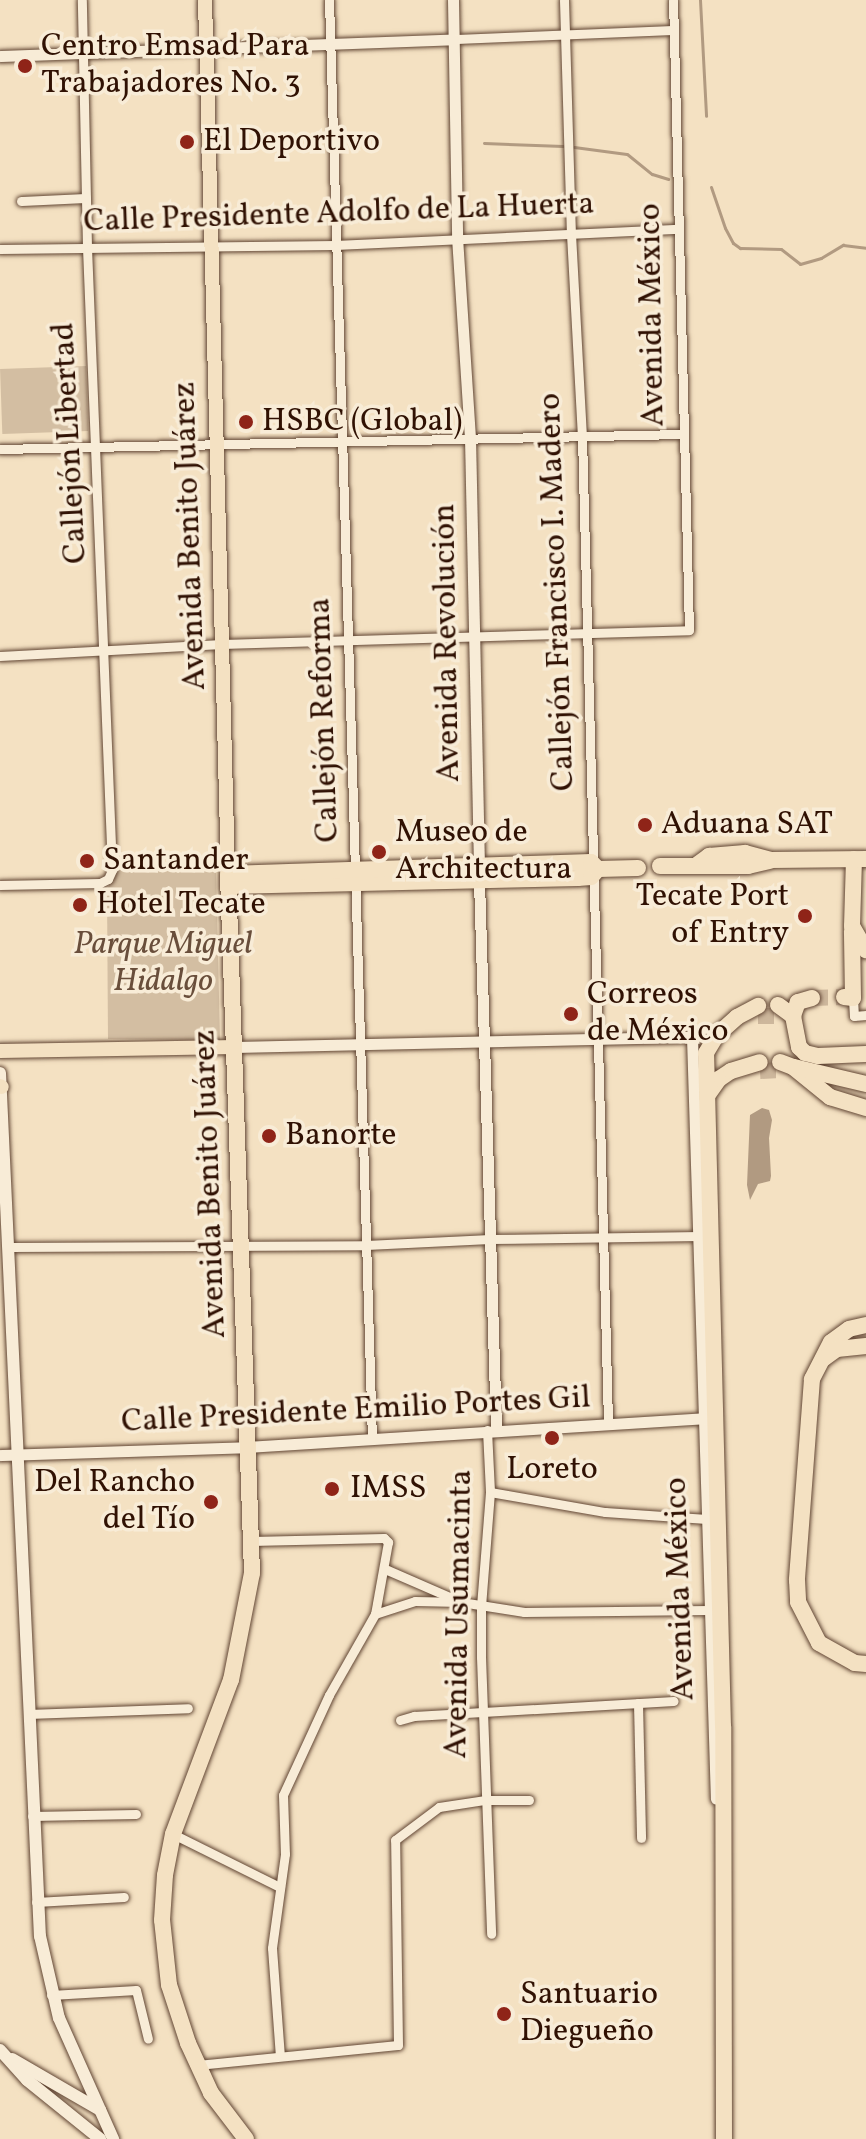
<!DOCTYPE html>
<html>
<head>
<meta charset="utf-8">
<style>
  body { margin:0 }
  #map { position:relative; width:866px; height:2139px; overflow:hidden; background:#f4e1c2; font-family:Vollkorn,serif }
  div>[style] { position:absolute }
  [style*='--x'] { left:calc(var(--x)*1px); top:calc(var(--y)*1px); width:calc(var(--w)*1px); rotate:calc(var(--a)*1deg) }
  .green>* { inset:0; background:#d3bea2; transform-origin:0 0 }
  .water>* { inset:0; background:#b19a81 }
  .stream>* { height:3px; margin:-1.5px; padding:0 1.5px; transform-origin:1.5px; border-radius:1.5px; background:#b19a81 }
  .trunk-tunnel>* { height:16px; margin-top:-8px; transform-origin:0; background:repeating-linear-gradient(90deg,#cdb79c 0 16px,transparent 0 24px) }
  .roads { filter:drop-shadow(0 0 2px #614533) drop-shadow(0 0 2px #614533) }
  .minor>* { height:9px; margin:-4.5px; padding:0 4.5px; transform-origin:4.5px; border-radius:4.5px; background:#f8ecd7 }
  .tertiary>* { height:11px; margin:-5.5px; padding:0 5.5px; transform-origin:5.5px; border-radius:5.5px; background:#f8ecd7 }
  .secondary>* { height:12px; margin:-6px; padding:0 6px; transform-origin:6px; border-radius:6px; background:#f8ecd7 }
  .primary>* { height:14px; margin:-7px; padding:0 7px; transform-origin:7px; border-radius:7px; background:#f4e1c2 }
  .trunk>* { height:16px; margin:-8px; padding:0 8px; transform-origin:8px; border-radius:8px; background:#f4e1c2 }
  .dots>* { width:22px; height:22px; translate:-50% -50%; box-sizing:border-box; border:4px solid #f8ecd7; border-radius:50% }
  span { translate:-50% -50%; white-space:nowrap; text-align:center; line-height:1.15; -webkit-text-stroke:7px #f8ecd7; paint-order:stroke }
  .poi-label { font-size:32px; color:#301103 }
  .left { translate:0 -50%; text-align:left }
  .right { translate:-100% -50%; text-align:right }
  .street-label { font-size:32px; color:#301103 }
  .park-label { font-size:32px; color:#694e3b; font-style:italic }
</style>
</head>
<body>
<div id="map">
  <div class="green">
    <div style="left:86px;top:366px;width:65px;height:86px;rotate:88deg"></div>
    <div style="clip-path:polygon(216px 866px,220px 1040px,108px 1039px,107px 890px,111px 881px,119px 869px)"></div>
  </div>
  <div class="water">
    <div style="clip-path:polygon(762px 1108px,769px 1110px,772px 1120px,769px 1138px,771px 1176px,770px 1181px,758px 1184px,750px 1200px,747px 1185px,750px 1115px)"></div>
  </div>
  <div class="stream">
    <div style="--x:700;--y:0;--w:116;--a:87"></div>
    <div style="--x:484;--y:143;--w:79;--a:2.2"></div>
    <div style="--x:574;--y:147;--w:53;--a:7.5"></div>
    <div style="--x:627;--y:154;--w:32;--a:39"></div>
    <div style="--x:652;--y:174;--w:17;--a:17"></div>
    <div style="--x:711;--y:187;--w:43;--a:71.1"></div>
    <div style="--x:725;--y:228;--w:17;--a:62"></div>
    <div style="--x:733;--y:243;--w:9;--a:36"></div>
    <div style="--x:740;--y:248;--w:41;--a:1.4"></div>
    <div style="--x:781;--y:249;--w:24;--a:38"></div>
    <div style="--x:800;--y:264;--w:22;--a:-16"></div>
    <div style="--x:821;--y:258;--w:26;--a:-31"></div>
    <div style="--x:843;--y:245;--w:23;--a:7"></div>
  </div>
  <div class="trunk-tunnel">
    <div style="--x:812;--y:998;--w:32;--a:-2"></div>
    <div style="--x:758;--y:1016;--w:20;--a:0"></div>
    <div style="--x:760;--y:1071;--w:20;--a:-3"></div>
  </div>
  <div class="roads">
    <div class="minor">
      <div style="--x:329;--y:0;--w:1440;--a:88.29"></div>
      <div style="--x:564;--y:0;--w:234;--a:88.3"></div>
      <div style="--x:571;--y:234;--w:202;--a:86.9"></div>
      <div style="--x:582;--y:436;--w:986;--a:88.49"></div>
      <div style="--x:455;--y:39;--w:219;--a:-2.4"></div>
      <div style="--x:21;--y:201;--w:65;--a:-2.6"></div>
      <div style="--x:0;--y:249;--w:335;--a:-0.7"></div>
      <div style="--x:335;--y:245;--w:344;--a:-2.7"></div>
      <div style="--x:0;--y:449;--w:684;--a:-1.26"></div>
      <div style="--x:0;--y:656;--w:222;--a:-3.1"></div>
      <div style="--x:222;--y:644;--w:467;--a:-1.7"></div>
      <div style="--x:689;--y:630;--w:630;--a:-91.45"></div>
      <div style="--x:0;--y:885;--w:100;--a:-1.1"></div>
      <div style="--x:100;--y:883;--w:9;--a:-27"></div>
      <div style="--x:108;--y:879;--w:10;--a:-66"></div>
      <div style="--x:112;--y:870;--w:624;--a:-92.3"></div>
      <div style="--x:87;--y:247;--w:247;--a:-91.2"></div>
      <div style="--x:853;--y:998;--w:18;--a:87"></div>
      <div style="--x:854;--y:1016;--w:12;--a:-5"></div>
      <div style="--x:10;--y:1247;--w:356;--a:-0.3"></div>
      <div style="--x:366;--y:1245;--w:124;--a:-2.8"></div>
      <div style="--x:490;--y:1239;--w:210;--a:-0.8"></div>
      <div style="--x:487;--y:1430;--w:62;--a:87.2"></div>
      <div style="--x:490;--y:1492;--w:115;--a:94.5"></div>
      <div style="--x:481;--y:1607;--w:50;--a:90"></div>
      <div style="--x:481;--y:1657;--w:277;--a:87.9"></div>
      <div style="--x:490;--y:1492;--w:117;--a:9.9"></div>
      <div style="--x:605;--y:1512;--w:102;--a:3.9"></div>
      <div style="--x:251;--y:1541;--w:133;--a:-1.3"></div>
      <div style="--x:384;--y:1538;--w:6;--a:45"></div>
      <div style="--x:388;--y:1542;--w:73;--a:100.2"></div>
      <div style="--x:375;--y:1614;--w:93;--a:119.6"></div>
      <div style="--x:329;--y:1695;--w:110;--a:114.7"></div>
      <div style="--x:283;--y:1795;--w:59;--a:88.1"></div>
      <div style="--x:285;--y:1854;--w:95;--a:97.9"></div>
      <div style="--x:272;--y:1948;--w:108;--a:85.8"></div>
      <div style="--x:385;--y:1569;--w:75;--a:23.5"></div>
      <div style="--x:375;--y:1614;--w:42;--a:-18"></div>
      <div style="--x:415;--y:1601;--w:46;--a:1.2"></div>
      <div style="--x:461;--y:1602;--w:64;--a:9"></div>
      <div style="--x:524;--y:1612;--w:185;--a:-0.6"></div>
      <div style="--x:638;--y:1703;--w:135;--a:88.7"></div>
      <div style="--x:28;--y:1714;--w:160;--a:-2.1"></div>
      <div style="--x:400;--y:1720;--w:15;--a:-16"></div>
      <div style="--x:414;--y:1716;--w:260;--a:-3.3"></div>
      <div style="--x:32;--y:1816;--w:104;--a:-1.1"></div>
      <div style="--x:173;--y:1834;--w:119;--a:26.4"></div>
      <div style="--x:36;--y:1902;--w:88;--a:-3.3"></div>
      <div style="--x:51;--y:1995;--w:85;--a:-3.4"></div>
      <div style="--x:136;--y:1990;--w:50;--a:76.2"></div>
      <div style="--x:197;--y:2065;--w:202;--a:-5.7"></div>
      <div style="--x:398;--y:2045;--w:205;--a:-90.8"></div>
      <div style="--x:395;--y:1840;--w:55;--a:-36.9"></div>
      <div style="--x:439;--y:1807;--w:47;--a:-8.7"></div>
      <div style="--x:485;--y:1800;--w:44;--a:0"></div>
    </div>
    <div class="tertiary">
      <div style="--x:453;--y:0;--w:237;--a:89"></div>
      <div style="--x:457;--y:237;--w:200;--a:86.3"></div>
      <div style="--x:470;--y:437;--w:444;--a:88.8"></div>
      <div style="--x:479;--y:881;--w:548;--a:88.22"></div>
      <div style="--x:0;--y:56;--w:455;--a:-2.1"></div>
      <div style="--x:235;--y:1047;--w:457;--a:-1.3"></div>
      <div style="--x:692;--y:1037;--w:762;--a:88.2"></div>
      <div style="--x:0;--y:1455;--w:248;--a:-1.8"></div>
      <div style="--x:248;--y:1447;--w:463;--a:-3.6"></div>
    </div>
    <div class="secondary">
      <div style="--x:0;--y:1073;--w:864;--a:87.35"></div>
      <div style="--x:40;--y:1936;--w:84;--a:77"></div>
      <div style="--x:59;--y:2018;--w:133;--a:65.9"></div>
      <div style="--x:0;--y:2050;--w:40;--a:48"></div>
      <div style="--x:27;--y:2080;--w:94;--a:38.9"></div>
      <div style="--x:12;--y:2059;--w:102;--a:30.1"></div>
    </div>
    <div class="primary">
      <div style="--x:205;--y:0;--w:874;--a:88.49"></div>
      <div style="--x:0;--y:1051;--w:235;--a:-1"></div>
      <div style="--x:0;--y:1086;--w:2;--a:27"></div>
    </div>
    <div class="trunk">
      <div style="--x:854;--y:859;--w:67;--a:91.7"></div>
      <div style="--x:852;--y:926;--w:28;--a:60"></div>
      <div style="--x:698;--y:864;--w:14;--a:-36"></div>
      <div style="--x:709;--y:856;--w:36;--a:-5"></div>
      <div style="--x:745;--y:853;--w:27;--a:15"></div>
      <div style="--x:771;--y:860;--w:95;--a:-0.6"></div>
      <div style="--x:660;--y:866;--w:88;--a:0"></div>
      <div style="--x:748;--y:866;--w:22;--a:-13"></div>
      <div style="--x:228;--y:886;--w:350;--a:-1.3"></div>
      <div style="--x:578;--y:878;--w:13;--a:-4"></div>
      <div style="--x:591;--y:877;--w:11;--a:-49"></div>
      <div style="--x:844;--y:997;--w:9;--a:6"></div>
      <div style="--x:853;--y:998;--w:67;--a:-90.9"></div>
      <div style="--x:812;--y:998;--w:15;--a:164"></div>
      <div style="--x:798;--y:1002;--w:15;--a:110"></div>
      <div style="--x:793;--y:1016;--w:32;--a:79"></div>
      <div style="--x:799;--y:1047;--w:8;--a:45"></div>
      <div style="--x:805;--y:1053;--w:13;--a:13"></div>
      <div style="--x:818;--y:1056;--w:48;--a:-2.4"></div>
      <div style="--x:778;--y:1005;--w:19;--a:36"></div>
      <div style="--x:780;--y:1062;--w:14;--a:21"></div>
      <div style="--x:793;--y:1067;--w:48;--a:39"></div>
      <div style="--x:830;--y:1097;--w:38;--a:17"></div>
      <div style="--x:794;--y:1067;--w:74;--a:13.3"></div>
      <div style="--x:707;--y:1096;--w:21;--a:-55"></div>
      <div style="--x:719;--y:1079;--w:14;--a:-34"></div>
      <div style="--x:731;--y:1071;--w:30;--a:-17"></div>
      <div style="--x:866;--y:1325;--w:17;--a:167"></div>
      <div style="--x:849;--y:1329;--w:22;--a:144"></div>
      <div style="--x:831;--y:1342;--w:42;--a:117.2"></div>
      <div style="--x:812;--y:1379;--w:202;--a:94.3"></div>
      <div style="--x:797;--y:1580;--w:22;--a:87"></div>
      <div style="--x:798;--y:1602;--w:46;--a:62.9"></div>
      <div style="--x:819;--y:1643;--w:41;--a:29.1"></div>
      <div style="--x:855;--y:1663;--w:11;--a:5"></div>
      <div style="--x:823;--y:1359;--w:17;--a:-36"></div>
      <div style="--x:837;--y:1349;--w:29;--a:-6"></div>
      <div style="--x:246;--y:2139;--w:58;--a:-127.3"></div>
      <div style="--x:211;--y:2093;--w:55;--a:-114.7"></div>
      <div style="--x:188;--y:2043;--w:61;--a:-108.1"></div>
      <div style="--x:169;--y:1985;--w:65;--a:-96.1"></div>
      <div style="--x:162;--y:1920;--w:45;--a:-86.2"></div>
      <div style="--x:165;--y:1875;--w:42;--a:-79"></div>
      <div style="--x:173;--y:1834;--w:165;--a:-69.4"></div>
      <div style="--x:231;--y:1680;--w:109;--a:-78.9"></div>
      <div style="--x:252;--y:1573;--w:699;--a:-91.97"></div>
      <div style="--x:228;--y:874;--w:363;--a:-1.9"></div>
      <div style="--x:591;--y:862;--w:10;--a:45"></div>
      <div style="--x:598;--y:869;--w:40;--a:-1.4"></div>
      <div style="--x:724;--y:2139;--w:412;--a:-90.1"></div>
      <div style="--x:723;--y:1727;--w:674;--a:-91.44"></div>
      <div style="--x:706;--y:1053;--w:21;--a:-59"></div>
      <div style="--x:717;--y:1035;--w:27;--a:-42"></div>
      <div style="--x:737;--y:1017;--w:24;--a:-28"></div>
    </div>
  </div>
  <div class="dots">
    <div style="left:25px;top:66px;background:#8f2418"></div>
    <div style="left:187px;top:142px;background:#8f2418"></div>
    <div style="left:246px;top:422px;background:#8f2418"></div>
    <div style="left:645px;top:825px;background:#8f2418"></div>
    <div style="left:379px;top:852px;background:#8f2418"></div>
    <div style="left:87px;top:861px;background:#8f2418"></div>
    <div style="left:80px;top:905px;background:#8f2418"></div>
    <div style="left:805px;top:916px;background:#8f2418"></div>
    <div style="left:571px;top:1014px;background:#8f2418"></div>
    <div style="left:269px;top:1136px;background:#8f2418"></div>
    <div style="left:552px;top:1438px;background:#8f2418"></div>
    <div style="left:332px;top:1489px;background:#8f2418"></div>
    <div style="left:211px;top:1502px;background:#8f2418"></div>
    <div style="left:504px;top:2014px;background:#8f2418"></div>
  </div>
  <div class="poi-label">
    <span class="left" style="left:41px;top:66px">Centro Emsad Para<br>Trabajadores No. 3</span>
    <span class="left" style="left:203px;top:142px">El Deportivo</span>
    <span class="left" style="left:262px;top:422px">HSBC (Global)</span>
    <span class="left" style="left:661px;top:825px">Aduana SAT</span>
    <span class="left" style="left:395px;top:852px">Museo de<br>Architectura</span>
    <span class="left" style="left:103px;top:861px">Santander</span>
    <span class="right" style="left:789px;top:916px">Tecate Port<br>of Entry</span>
    <span class="left" style="left:96px;top:905px">Hotel Tecate</span>
    <span class="left" style="left:587px;top:1014px">Correos<br>de México</span>
    <span class="left" style="left:285px;top:1136px">Banorte</span>
    <span style="left:552px;top:1470px">Loreto</span>
    <span class="right" style="left:195px;top:1502px">Del Rancho<br>del Tío</span>
    <span class="left" style="left:350px;top:1489px">IMSS</span>
    <span class="left" style="left:520px;top:2014px">Santuario<br>Diegueño</span>
  </div>
  <div class="street-label">
    <span style="left:339px;top:214px;rotate:-2deg">Calle Presidente Adolfo de La Huerta</span>
    <span style="left:653px;top:315px;rotate:-91deg">Avenida México</span>
    <span style="left:71px;top:443px;rotate:-93deg">Callejón Libertad</span>
    <span style="left:191px;top:536px;rotate:-92deg">Avenida Benito Juárez</span>
    <span style="left:558px;top:592px;rotate:-92deg">Callejón Francisco I. Madero</span>
    <span style="left:448px;top:643px;rotate:-91deg">Avenida Revolución</span>
    <span style="left:325px;top:720px;rotate:-92deg">Callejón Reforma</span>
    <span style="left:211px;top:1184px;rotate:-92deg">Avenida Benito Juárez</span>
    <span style="left:356px;top:1411px;rotate:-3deg">Calle Presidente Emilio Portes Gil</span>
    <span style="left:681px;top:1589px;rotate:-92deg">Avenida México</span>
    <span style="left:460px;top:1614px;rotate:-89deg">Avenida Usumacinta</span>
  </div>
  <div class="park-label">
    <span style="left:163px;top:964px">Parque Miguel<br>Hidalgo</span>
  </div>
</div>
</body>
</html>
